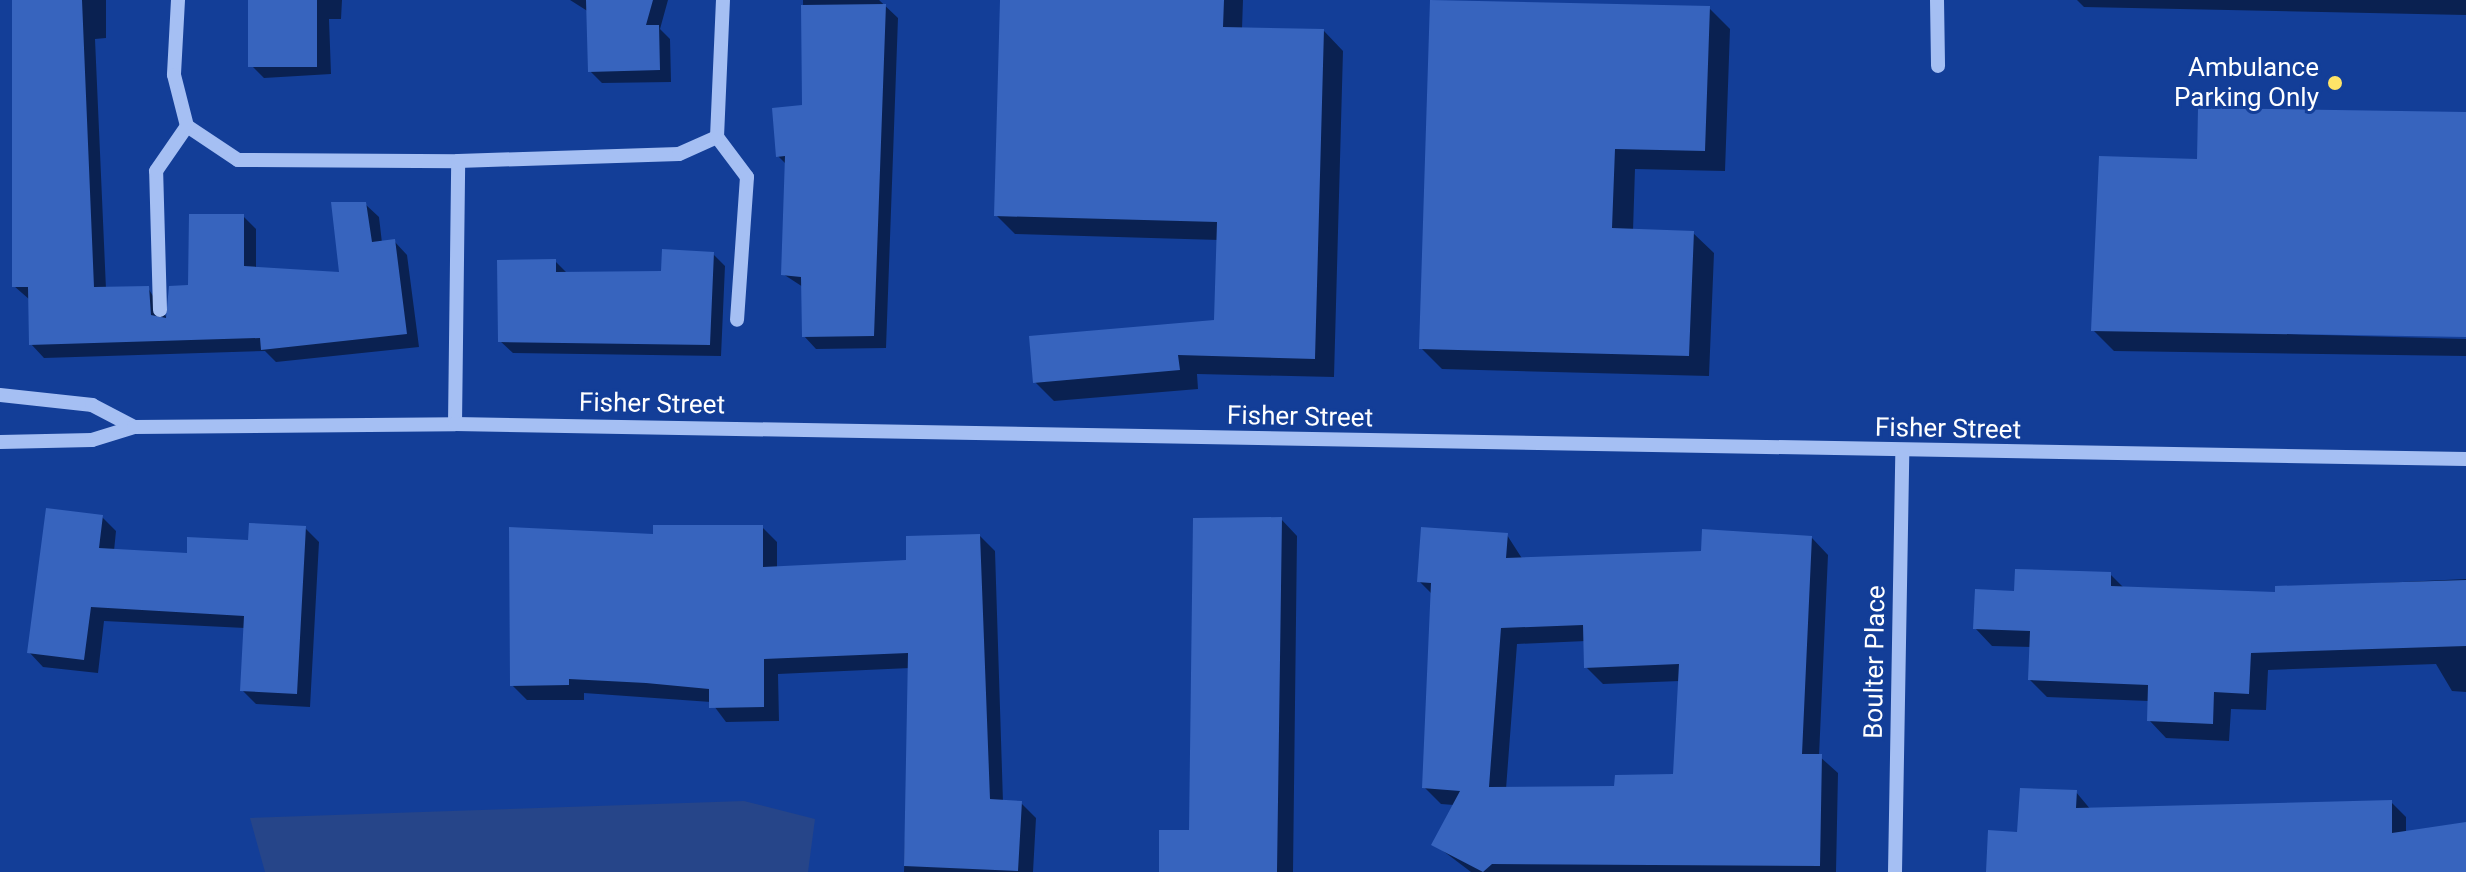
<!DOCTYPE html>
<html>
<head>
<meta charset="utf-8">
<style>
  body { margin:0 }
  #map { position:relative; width:2466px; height:872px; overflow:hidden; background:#133e98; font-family:Roboto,sans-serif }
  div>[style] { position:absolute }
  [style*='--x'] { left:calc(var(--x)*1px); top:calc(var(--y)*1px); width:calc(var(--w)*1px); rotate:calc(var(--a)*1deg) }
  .water>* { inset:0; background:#264589 }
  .shadow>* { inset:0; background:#0007 }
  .building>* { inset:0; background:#3764be; transform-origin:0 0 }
  .minor>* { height:14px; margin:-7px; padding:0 7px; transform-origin:7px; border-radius:7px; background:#a5bff3 }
  .dots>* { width:22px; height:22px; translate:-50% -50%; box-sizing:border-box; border:4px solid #133e98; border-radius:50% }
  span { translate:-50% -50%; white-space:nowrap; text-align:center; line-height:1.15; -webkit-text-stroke:6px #133e98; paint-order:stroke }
  .poi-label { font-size:26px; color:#fff }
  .right { translate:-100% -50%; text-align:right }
  .street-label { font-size:26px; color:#fff }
</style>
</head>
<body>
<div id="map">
  <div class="water">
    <div style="clip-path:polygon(744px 801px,815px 819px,808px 872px,265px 872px,250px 818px)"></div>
  </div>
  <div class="shadow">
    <div style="clip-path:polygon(13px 0,106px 0,106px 38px,95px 39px,106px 289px,148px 288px,168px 320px,243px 216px,256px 229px,256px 269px,341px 274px,365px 204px,379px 217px,382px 243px,394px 241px,407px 255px,419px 347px,276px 362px,265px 351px,44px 358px,31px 344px,30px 300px,14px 286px)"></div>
    <div style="clip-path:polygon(253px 0,342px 0,341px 19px,329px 19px,331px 74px,264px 78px,252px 66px)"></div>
    <div style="clip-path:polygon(570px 0,668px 0,660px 29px,670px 39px,671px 82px,602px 83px,590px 71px,589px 12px)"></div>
    <div style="clip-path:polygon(803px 0,879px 0,898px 18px,886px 348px,816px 349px,804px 336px,803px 287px,783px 274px,787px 165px,778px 156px,804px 107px)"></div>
    <div style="clip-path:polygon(1002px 0,1243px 0,1242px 29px,1324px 31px,1343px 51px,1334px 377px,1197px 374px,1198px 389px,1054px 401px,1035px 382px,1216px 322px,1219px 240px,1015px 234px,996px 215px)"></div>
    <div style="clip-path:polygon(2077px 0,2466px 0,2466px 15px,2084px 7px)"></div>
    <div style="clip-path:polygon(1709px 8px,1730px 29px,1725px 171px,1635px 169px,1633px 231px,1693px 233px,1714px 253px,1709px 376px,1442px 369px,1421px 348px)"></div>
    <div style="clip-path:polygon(2466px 114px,2466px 335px,2112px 329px,2466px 339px,2466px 356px,2114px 351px,2093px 330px,2199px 161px)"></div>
    <div style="clip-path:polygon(713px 254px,725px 266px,721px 356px,513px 353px,500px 341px,555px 261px,568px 274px,662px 273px)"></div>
    <div style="clip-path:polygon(102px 517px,116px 531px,114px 551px,189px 556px,305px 528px,319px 542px,310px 707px,256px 704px,242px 690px,245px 628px,104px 621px,98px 673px,43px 667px,29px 652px)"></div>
    <div style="clip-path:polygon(1281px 519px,1297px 536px,1293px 872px,1161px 872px,1191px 832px)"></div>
    <div style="clip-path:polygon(762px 527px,777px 542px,777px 568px,908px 562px,980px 536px,995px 551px,1003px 802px,1021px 803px,1036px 818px,1033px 872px,904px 872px,910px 668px,778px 674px,779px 721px,726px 722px,711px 702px,584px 693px,584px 700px,527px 700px,512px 685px,655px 536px)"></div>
    <div style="clip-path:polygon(evenodd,1507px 535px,1523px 560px,1702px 553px,1812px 538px,1828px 555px,1819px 756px,1838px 773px,1836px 872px,1471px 872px,1434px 844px,1454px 805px,1441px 804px,1424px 787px,1433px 595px,1419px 581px,1507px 535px,1586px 641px,1586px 667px,1603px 684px,1680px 681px,1675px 776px,1616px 788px,1506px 789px,1517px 644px,1586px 641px)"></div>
    <div style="clip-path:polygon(2110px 574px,2124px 588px,2277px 594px,2277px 588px,2466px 579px,2466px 692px,2452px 691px,2436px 664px,2268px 670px,2266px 710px,2231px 709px,2229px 741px,2166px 738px,2149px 720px,2149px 701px,2047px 697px,2030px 680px,2032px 647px,1992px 646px,1975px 628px,2016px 593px)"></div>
    <div style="clip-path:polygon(2076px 792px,2091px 810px,2391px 802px,2406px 817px,2406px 833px,2466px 824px,2466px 872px,1988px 872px,2019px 834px)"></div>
  </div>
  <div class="building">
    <div style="clip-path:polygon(12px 0,82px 0,94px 287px,149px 286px,151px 315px,166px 318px,169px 286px,188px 285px,189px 214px,244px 214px,244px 266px,339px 272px,331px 202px,366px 202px,372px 242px,395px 239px,407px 334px,261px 350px,260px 338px,29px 345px,28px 287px,12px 287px)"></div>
    <div style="left:248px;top:0;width:69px;height:67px"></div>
    <div style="clip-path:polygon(586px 0,653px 0,646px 25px,659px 25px,660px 70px,588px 72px)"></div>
    <div style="clip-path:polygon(1000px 0,1224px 0,1223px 27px,1324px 29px,1315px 359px,1178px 355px,1180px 370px,1033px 383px,1029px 336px,1214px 320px,1217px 222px,994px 216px)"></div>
    <div style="clip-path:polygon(1430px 0,1710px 6px,1705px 151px,1615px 149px,1612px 228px,1694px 231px,1689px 356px,1419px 349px)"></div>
    <div style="clip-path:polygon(886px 4px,874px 336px,802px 337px,801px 277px,781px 275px,785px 156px,776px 157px,772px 108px,802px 105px,801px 5px)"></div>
    <div style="clip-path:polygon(2198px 108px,2466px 112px,2466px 337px,2091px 331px,2099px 156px,2197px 159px)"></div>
    <div style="clip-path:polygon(662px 249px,714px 252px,710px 345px,498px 342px,497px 260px,556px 259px,556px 272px,661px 271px)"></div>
    <div style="clip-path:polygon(46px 508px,103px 515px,99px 548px,187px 553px,187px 537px,248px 540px,249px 523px,306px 526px,297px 694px,240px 691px,244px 616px,91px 607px,84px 660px,27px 653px)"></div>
    <div style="clip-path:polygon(1282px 517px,1277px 872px,1159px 872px,1159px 830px,1189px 830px,1193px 518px)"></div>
    <div style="clip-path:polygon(653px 525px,763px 525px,763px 567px,906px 560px,906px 536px,980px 534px,990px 799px,1022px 801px,1018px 871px,904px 866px,908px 653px,764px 659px,764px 707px,709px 708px,709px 689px,646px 683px,569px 679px,569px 685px,510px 686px,509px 527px,653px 534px)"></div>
    <div style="clip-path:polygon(evenodd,1421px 527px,1508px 533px,1506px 558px,1701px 551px,1702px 529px,1812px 536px,1802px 754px,1822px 754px,1820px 866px,1492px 864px,1483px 872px,1431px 845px,1460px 791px,1422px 788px,1431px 583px,1417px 582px,1421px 527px,1583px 625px,1584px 668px,1679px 664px,1673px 774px,1615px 775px,1614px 786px,1489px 787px,1501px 628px,1583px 625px)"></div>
    <div style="clip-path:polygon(2015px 569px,2111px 572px,2111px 586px,2275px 592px,2275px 586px,2466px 580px,2466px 646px,2251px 653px,2249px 694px,2214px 692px,2213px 724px,2147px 721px,2148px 685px,2028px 680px,2030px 631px,1973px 629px,1975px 589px,2014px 591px)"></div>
    <div style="clip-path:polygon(2020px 788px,2077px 790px,2076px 808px,2392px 800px,2392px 833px,2466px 822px,2466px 872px,1986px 872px,1988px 830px,2017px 832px)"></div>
  </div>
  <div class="minor">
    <div style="--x:178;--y:0;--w:75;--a:93.1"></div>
    <div style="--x:174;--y:75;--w:53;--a:75.7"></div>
    <div style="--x:187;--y:126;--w:61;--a:33.7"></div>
    <div style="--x:238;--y:160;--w:220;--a:0.3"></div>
    <div style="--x:458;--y:161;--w:221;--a:-1.8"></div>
    <div style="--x:679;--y:154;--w:42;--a:-24.1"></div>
    <div style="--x:717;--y:137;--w:137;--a:-87.5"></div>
    <div style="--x:1937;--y:0;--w:66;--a:89.1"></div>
    <div style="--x:717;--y:137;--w:50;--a:53.1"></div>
    <div style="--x:747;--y:177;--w:143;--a:94"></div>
    <div style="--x:160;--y:310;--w:139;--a:-91.6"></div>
    <div style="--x:156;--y:171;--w:55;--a:-55.4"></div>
    <div style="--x:0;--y:395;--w:93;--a:6.2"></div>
    <div style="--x:92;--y:405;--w:47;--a:27.6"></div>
    <div style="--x:455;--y:424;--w:263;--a:-89.3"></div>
    <div style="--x:0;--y:442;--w:92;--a:-1.2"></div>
    <div style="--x:92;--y:440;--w:44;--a:-17.2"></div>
    <div style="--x:134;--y:427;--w:321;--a:-0.5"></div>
    <div style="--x:455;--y:424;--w:2011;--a:1"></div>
    <div style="--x:1895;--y:872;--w:419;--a:-89"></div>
  </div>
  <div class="dots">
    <div style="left:2335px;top:83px;background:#ffe467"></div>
  </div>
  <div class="poi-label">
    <span class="right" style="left:2319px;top:83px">Ambulance<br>Parking Only</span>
  </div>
  <div class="street-label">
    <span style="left:652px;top:404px;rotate:1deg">Fisher Street</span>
    <span style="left:1300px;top:417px;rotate:1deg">Fisher Street</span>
    <span style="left:1948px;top:429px;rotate:1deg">Fisher Street</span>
    <span style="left:1875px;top:662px;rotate:-89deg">Boulter Place</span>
  </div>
</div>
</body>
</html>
